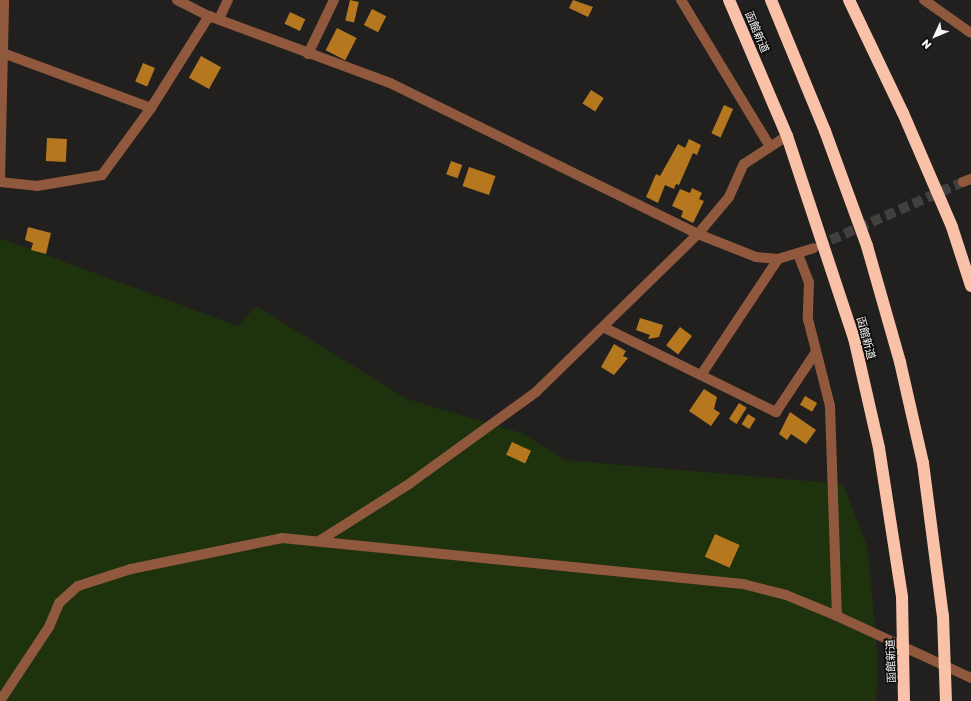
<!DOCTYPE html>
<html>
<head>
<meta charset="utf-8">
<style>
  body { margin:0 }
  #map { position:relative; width:971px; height:701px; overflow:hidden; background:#22201e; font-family:"Golos Text","Noto Sans JP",sans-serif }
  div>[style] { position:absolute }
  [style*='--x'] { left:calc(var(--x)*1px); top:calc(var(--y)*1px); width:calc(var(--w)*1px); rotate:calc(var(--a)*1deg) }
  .green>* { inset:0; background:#1d320d }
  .building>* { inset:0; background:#b6781f; transform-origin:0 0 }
  .street-tunnel>* { height:10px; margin-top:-5px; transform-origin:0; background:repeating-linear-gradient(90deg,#42403e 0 10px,transparent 0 15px) }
  .street>* { height:10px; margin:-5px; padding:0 5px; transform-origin:5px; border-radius:5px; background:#90593e }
  .highway>* { height:12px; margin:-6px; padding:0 6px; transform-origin:6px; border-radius:6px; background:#f9c1a7 }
  .highway-bridge>* { height:12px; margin:-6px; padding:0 6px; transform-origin:6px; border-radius:6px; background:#f9c1a7 }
  span { translate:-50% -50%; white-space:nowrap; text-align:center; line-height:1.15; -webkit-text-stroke:3px #0b0a09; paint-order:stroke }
  .street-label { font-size:11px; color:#f6f4f3 }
  .north { position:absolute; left:915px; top:16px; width:40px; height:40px; -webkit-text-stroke:3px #0b0a09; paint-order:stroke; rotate:226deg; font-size:11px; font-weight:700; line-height:16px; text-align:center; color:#f6f4f3 }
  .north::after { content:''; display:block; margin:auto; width:14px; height:18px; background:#f6f4f3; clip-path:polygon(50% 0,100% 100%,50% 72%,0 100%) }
</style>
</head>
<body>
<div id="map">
  <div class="green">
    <div style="clip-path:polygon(0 238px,238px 326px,256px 306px,407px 399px,522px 433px,565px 460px,843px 484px,868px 549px,878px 666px,876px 701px,0 701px)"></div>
  </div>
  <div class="building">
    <div style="left:350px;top:0;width:9px;height:21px;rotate:13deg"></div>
    <div style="clip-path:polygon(573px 0,593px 7px,588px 17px,569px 8px)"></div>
    <div style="left:372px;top:9px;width:16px;height:18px;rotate:27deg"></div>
    <div style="left:290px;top:12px;width:17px;height:13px;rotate:25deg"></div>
    <div style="left:337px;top:28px;width:22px;height:25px;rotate:27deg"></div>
    <div style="left:201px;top:56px;width:23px;height:25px;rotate:29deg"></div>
    <div style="left:143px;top:63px;width:13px;height:20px;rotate:23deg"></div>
    <div style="left:591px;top:90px;width:15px;height:16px;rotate:32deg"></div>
    <div style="left:724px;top:105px;width:10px;height:31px;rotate:24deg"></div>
    <div style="left:47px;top:138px;width:20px;height:23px;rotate:3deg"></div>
    <div style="clip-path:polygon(689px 139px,701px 145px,697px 155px,693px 153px,679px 185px,676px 184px,674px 189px,665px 185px,658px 203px,646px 197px,656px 174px,660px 176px,678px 144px,685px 148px)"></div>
    <div style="left:451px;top:161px;width:12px;height:14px;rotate:20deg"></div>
    <div style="left:469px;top:167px;width:28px;height:20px;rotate:19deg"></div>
    <div style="clip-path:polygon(692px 188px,702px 193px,699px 199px,704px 201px,693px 223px,681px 217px,683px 211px,672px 206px,680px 189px,690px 193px)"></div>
    <div style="clip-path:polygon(28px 227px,51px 233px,46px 254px,31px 250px,33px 243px,25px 240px)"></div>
    <div style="clip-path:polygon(640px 318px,663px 325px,659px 337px,648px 339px,650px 335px,636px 330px)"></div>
    <div style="left:680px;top:327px;width:15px;height:23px;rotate:37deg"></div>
    <div style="clip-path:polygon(614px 344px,626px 351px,623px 356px,628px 358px,614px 375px,601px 367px)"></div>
    <div style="clip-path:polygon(704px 389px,717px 397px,714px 409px,720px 413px,711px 426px,689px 411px)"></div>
    <div style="left:805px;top:396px;width:14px;height:10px;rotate:30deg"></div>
    <div style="left:739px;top:403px;width:9px;height:19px;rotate:32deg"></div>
    <div style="clip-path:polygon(790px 412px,816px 430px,806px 444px,791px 434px,787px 440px,779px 434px)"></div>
    <div style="left:748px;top:414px;width:9px;height:12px;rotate:32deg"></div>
    <div style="left:512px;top:442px;width:21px;height:14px;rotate:25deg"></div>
    <div style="left:715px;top:534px;width:27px;height:25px;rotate:24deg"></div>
  </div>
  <div class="street-tunnel">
    <div style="--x:817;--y:246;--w:159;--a:-23.7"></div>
  </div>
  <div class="street">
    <div style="--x:177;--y:0;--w:36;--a:27"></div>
    <div style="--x:209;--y:16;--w:193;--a:20.3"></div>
    <div style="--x:390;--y:83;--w:343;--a:26.1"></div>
    <div style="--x:698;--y:234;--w:62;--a:21.6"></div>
    <div style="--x:756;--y:257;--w:22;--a:5"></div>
    <div style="--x:778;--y:259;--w:37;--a:-17"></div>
    <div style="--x:681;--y:0;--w:170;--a:58.7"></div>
    <div style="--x:924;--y:0;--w:57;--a:35.1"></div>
    <div style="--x:219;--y:19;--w:21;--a:-65"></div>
    <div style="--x:0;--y:52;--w:161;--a:20.3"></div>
    <div style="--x:308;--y:54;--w:60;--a:-64.3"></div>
    <div style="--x:0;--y:182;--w:37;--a:6"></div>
    <div style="--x:37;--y:186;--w:66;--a:-9.6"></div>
    <div style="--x:102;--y:175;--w:83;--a:-53.8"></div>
    <div style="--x:151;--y:108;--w:109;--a:-57.8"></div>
    <div style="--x:0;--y:182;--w:182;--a:-88.7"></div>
    <div style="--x:963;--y:182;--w:9;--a:-21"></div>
    <div style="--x:798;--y:254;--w:30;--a:69"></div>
    <div style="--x:809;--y:282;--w:37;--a:92"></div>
    <div style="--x:808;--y:319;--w:90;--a:75.8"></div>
    <div style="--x:830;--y:406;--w:210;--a:88.1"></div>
    <div style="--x:605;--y:328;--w:191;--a:26.2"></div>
    <div style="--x:776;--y:412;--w:72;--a:-56.3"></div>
    <div style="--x:701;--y:375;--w:139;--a:-56.4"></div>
    <div style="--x:319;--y:541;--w:107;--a:-32.3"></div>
    <div style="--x:409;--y:484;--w:157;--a:-35.9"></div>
    <div style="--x:536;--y:392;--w:226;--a:-44.3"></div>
    <div style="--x:698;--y:234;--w:48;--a:-50"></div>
    <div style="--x:729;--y:197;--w:36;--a:-66"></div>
    <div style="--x:744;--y:164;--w:51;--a:-33.1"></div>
    <div style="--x:0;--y:701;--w:89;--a:-56.5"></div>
    <div style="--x:49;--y:627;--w:26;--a:-67"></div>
    <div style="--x:59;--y:603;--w:25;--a:-42"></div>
    <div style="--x:78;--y:586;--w:56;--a:-17.8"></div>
    <div style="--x:131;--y:569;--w:154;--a:-11.6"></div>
    <div style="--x:282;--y:538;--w:463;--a:5.7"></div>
    <div style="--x:743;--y:584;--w:44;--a:14.3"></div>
    <div style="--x:786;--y:595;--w:55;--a:22.4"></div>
    <div style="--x:837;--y:616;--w:148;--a:24.8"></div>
  </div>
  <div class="highway">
    <div style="--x:729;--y:0;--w:148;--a:66.9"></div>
    <div style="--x:787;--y:136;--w:213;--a:71.7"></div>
    <div style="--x:854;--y:338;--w:113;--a:77.2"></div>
    <div style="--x:879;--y:448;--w:151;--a:81.2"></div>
    <div style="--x:771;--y:0;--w:142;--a:67.6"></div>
    <div style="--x:825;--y:131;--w:122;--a:69.9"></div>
    <div style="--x:867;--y:246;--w:121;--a:74.1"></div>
    <div style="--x:900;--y:362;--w:104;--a:77.2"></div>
    <div style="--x:923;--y:463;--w:154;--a:82.6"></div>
    <div style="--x:849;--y:0;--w:125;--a:64.5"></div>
    <div style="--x:903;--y:113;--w:124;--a:66.7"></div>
    <div style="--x:952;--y:227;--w:62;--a:72.1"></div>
  </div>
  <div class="highway-bridge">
    <div style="--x:902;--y:597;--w:104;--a:88.9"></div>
    <div style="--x:943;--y:616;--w:85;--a:88"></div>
  </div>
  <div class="street-label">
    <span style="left:757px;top:32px;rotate:67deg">函館新道</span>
    <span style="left:866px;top:338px;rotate:75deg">函館新道</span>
    <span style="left:891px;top:661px;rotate:-92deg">函館新道</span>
  </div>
  <div class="north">N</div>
</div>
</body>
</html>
